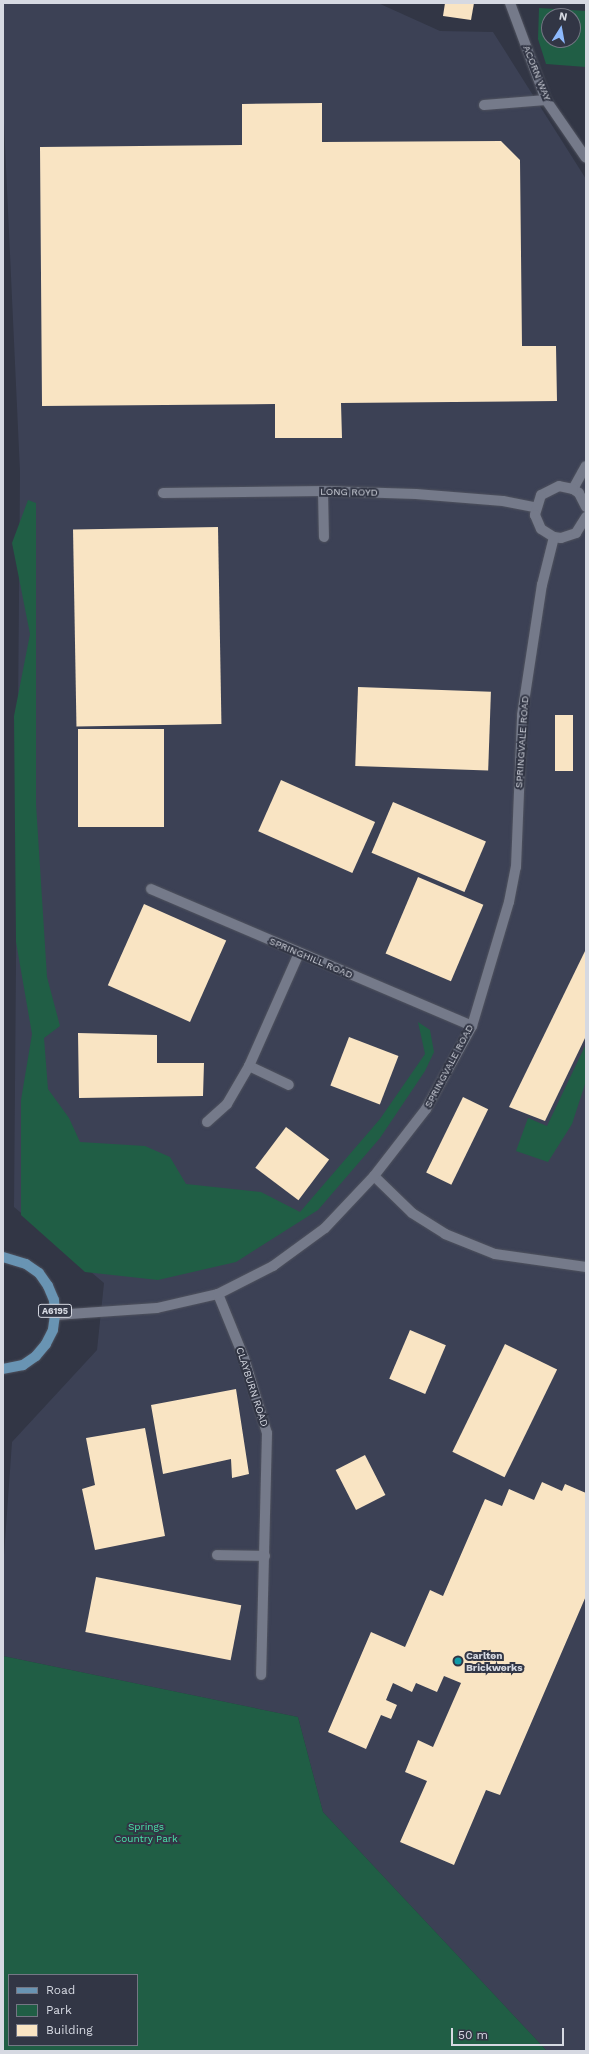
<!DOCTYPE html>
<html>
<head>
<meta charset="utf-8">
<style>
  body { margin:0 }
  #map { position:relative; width:589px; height:2054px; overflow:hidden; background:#323645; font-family:"Work Sans",sans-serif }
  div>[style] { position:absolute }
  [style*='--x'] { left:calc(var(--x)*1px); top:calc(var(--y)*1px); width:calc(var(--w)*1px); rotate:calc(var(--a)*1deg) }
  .built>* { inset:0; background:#3c4155 }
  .green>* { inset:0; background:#205e45 }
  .building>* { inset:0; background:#f9e4c3; transform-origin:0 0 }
  .roads { filter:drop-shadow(0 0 1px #4f525e) drop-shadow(0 0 1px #4f525e) }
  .minor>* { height:10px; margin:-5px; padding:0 5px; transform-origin:5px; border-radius:5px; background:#757a8a }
  .major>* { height:10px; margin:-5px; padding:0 5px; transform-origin:5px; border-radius:5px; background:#6994b3 }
  .dots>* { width:11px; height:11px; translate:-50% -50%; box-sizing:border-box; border:2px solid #323645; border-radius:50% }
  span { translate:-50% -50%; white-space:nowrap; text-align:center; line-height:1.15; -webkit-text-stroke:4px #323645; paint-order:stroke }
  .shield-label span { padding:1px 3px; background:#323645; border:1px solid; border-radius:3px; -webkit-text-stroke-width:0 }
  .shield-label { font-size:9px; color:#d6d9e2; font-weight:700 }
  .street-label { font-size:10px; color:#d6d9e2 }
  .poi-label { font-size:10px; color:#d6d9e2; font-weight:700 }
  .left { translate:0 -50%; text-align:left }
  .park-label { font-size:10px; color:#4ae1a9 }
  .frame { position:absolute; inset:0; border:4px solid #d6d9e2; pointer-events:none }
  .legend { position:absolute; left:8px; top:1974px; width:130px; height:72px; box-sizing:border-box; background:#323645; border:1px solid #747784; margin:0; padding:5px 7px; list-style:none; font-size:12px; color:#d6d9e2 }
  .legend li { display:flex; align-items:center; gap:8px; height:20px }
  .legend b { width:20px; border:1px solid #747784 }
  .north { position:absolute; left:541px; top:8px; width:40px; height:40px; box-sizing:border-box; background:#323645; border:1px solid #747784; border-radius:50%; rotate:11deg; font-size:11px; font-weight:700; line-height:16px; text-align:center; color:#d6d9e2 }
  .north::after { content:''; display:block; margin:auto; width:14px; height:18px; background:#8db9fc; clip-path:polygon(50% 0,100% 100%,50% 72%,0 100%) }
  .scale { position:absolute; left:451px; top:2028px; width:113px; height:18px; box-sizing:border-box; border:2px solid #d6d9e2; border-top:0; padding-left:5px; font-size:12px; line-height:14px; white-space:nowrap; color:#d6d9e2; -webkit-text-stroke:3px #323645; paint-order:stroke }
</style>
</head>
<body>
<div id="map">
  <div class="built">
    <div style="clip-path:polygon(3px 3px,378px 3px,440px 31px,493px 32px,586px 179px,586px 2051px,547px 2051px,323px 1812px,298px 1717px,3px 1656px,3px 1569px,12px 1442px,97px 1350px,104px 1283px,14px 1207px,20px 472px,3px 102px)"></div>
  </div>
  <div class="green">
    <div style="clip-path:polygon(evenodd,539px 8px,586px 11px,586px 67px,546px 64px,538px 39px,539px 8px,549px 16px,573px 16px,573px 40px,549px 40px,549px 16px)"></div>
    <div style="clip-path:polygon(28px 500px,36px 503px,36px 804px,47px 977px,60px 1026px,44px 1038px,48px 1089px,69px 1118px,80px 1142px,145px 1146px,170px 1157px,186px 1184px,261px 1192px,300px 1212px,380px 1119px,425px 1054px,418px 1022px,430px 1030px,434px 1052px,425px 1071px,380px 1138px,318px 1210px,236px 1262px,158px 1280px,85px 1272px,21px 1215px,21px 1100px,32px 1034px,16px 942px,14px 716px,30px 634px,12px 543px)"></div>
    <div style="clip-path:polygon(586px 1044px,586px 1081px,572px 1124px,548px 1162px,516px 1151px,528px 1118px,547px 1126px)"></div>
    <div style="clip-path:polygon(evenodd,3px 1656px,298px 1717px,323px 1812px,547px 2051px,3px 2051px,3px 1656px,9px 1975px,137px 1975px,137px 2045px,9px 2045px,9px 1975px)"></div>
  </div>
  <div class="building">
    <div style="clip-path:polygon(445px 3px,474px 3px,471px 20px,443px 16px)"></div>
    <div style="clip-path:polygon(322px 103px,322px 142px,501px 141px,520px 160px,522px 346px,556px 346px,557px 401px,341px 403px,342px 438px,275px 438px,275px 404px,42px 406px,40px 147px,242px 145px,242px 104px)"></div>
    <div style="left:218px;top:527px;width:197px;height:145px;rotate:89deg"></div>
    <div style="left:358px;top:687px;width:133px;height:79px;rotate:2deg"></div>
    <div style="left:555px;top:715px;width:18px;height:56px"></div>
    <div style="left:78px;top:729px;width:86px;height:98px"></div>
    <div style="left:281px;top:780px;width:103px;height:56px;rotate:24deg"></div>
    <div style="left:393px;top:802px;width:101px;height:55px;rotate:23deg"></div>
    <div style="left:418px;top:877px;width:71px;height:83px;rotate:23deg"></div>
    <div style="left:144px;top:904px;width:90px;height:89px;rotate:24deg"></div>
    <div style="clip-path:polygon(586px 949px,586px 1036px,545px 1121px,509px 1107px)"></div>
    <div style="clip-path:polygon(78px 1033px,157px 1035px,157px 1063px,204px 1063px,203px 1096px,79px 1098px)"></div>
    <div style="left:349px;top:1037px;width:53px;height:52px;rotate:21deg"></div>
    <div style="left:463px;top:1097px;width:28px;height:84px;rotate:26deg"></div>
    <div style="left:286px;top:1127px;width:54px;height:51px;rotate:37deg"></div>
    <div style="left:410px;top:1330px;width:39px;height:53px;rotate:23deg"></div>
    <div style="left:505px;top:1344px;width:58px;height:120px;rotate:26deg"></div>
    <div style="clip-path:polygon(236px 1389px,249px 1474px,232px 1478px,231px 1459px,163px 1474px,151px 1405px)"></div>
    <div style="clip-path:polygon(145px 1428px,165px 1536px,95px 1550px,82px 1489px,95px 1485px,86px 1438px)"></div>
    <div style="left:365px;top:1455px;width:45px;height:33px;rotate:63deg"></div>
    <div style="clip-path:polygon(542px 1482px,562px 1491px,565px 1484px,586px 1493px,586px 1596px,500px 1795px,486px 1790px,454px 1865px,400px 1842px,427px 1781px,405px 1772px,418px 1740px,433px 1747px,461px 1683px,444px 1676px,437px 1692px,416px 1683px,412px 1692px,393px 1683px,386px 1700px,397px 1705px,391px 1719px,381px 1715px,366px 1749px,328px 1732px,371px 1632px,405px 1647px,430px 1590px,443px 1596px,485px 1499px,502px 1506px,509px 1489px,534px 1500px)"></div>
    <div style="left:96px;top:1577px;width:148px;height:56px;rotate:11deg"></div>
  </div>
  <div class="roads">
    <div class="minor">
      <div style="--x:510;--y:3;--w:103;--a:69.6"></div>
      <div style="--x:546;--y:100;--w:70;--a:55.4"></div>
      <div style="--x:484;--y:105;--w:62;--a:-4.6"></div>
      <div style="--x:573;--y:489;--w:26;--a:-61"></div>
      <div style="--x:323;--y:491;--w:46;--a:88.8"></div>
      <div style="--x:163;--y:493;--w:160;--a:-0.7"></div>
      <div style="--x:323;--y:491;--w:93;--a:1.8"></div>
      <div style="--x:416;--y:494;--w:87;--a:4.6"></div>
      <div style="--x:503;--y:501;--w:33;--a:11"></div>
      <div style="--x:586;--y:507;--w:16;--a:-117"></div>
      <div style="--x:579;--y:493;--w:7;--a:-146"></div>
      <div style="--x:573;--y:489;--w:14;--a:-168"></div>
      <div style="--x:559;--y:486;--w:20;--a:153"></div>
      <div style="--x:541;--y:495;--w:21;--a:107"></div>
      <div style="--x:535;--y:515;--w:15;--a:67"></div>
      <div style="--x:541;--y:529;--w:15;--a:32"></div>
      <div style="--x:554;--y:537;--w:7;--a:8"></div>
      <div style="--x:561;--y:538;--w:16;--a:-18"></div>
      <div style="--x:576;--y:533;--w:19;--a:-58"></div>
      <div style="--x:151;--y:889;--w:349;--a:23.1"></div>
      <div style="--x:249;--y:1066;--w:44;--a:25.4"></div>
      <div style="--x:207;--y:1122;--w:27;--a:-42"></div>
      <div style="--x:227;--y:1104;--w:44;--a:-59.9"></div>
      <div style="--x:249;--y:1066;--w:124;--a:-66.1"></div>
      <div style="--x:374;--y:1176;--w:53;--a:44.2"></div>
      <div style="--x:412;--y:1213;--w:39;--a:32"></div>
      <div style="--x:445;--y:1234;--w:54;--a:21.8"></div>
      <div style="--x:495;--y:1254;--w:92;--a:8.1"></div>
      <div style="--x:218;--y:1294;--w:69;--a:67.9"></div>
      <div style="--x:244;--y:1358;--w:78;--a:73"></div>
      <div style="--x:267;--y:1433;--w:242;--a:91.4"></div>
      <div style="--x:55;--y:1315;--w:102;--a:-3.9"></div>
      <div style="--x:157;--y:1308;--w:63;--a:-12.9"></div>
      <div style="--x:218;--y:1294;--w:62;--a:-27"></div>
      <div style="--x:273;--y:1266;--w:64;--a:-36.2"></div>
      <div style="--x:325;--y:1228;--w:71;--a:-46.7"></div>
      <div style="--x:374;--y:1176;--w:85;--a:-52.2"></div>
      <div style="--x:426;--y:1109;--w:95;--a:-61"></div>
      <div style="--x:472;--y:1026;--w:129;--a:-73.4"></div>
      <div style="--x:509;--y:902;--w:36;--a:-79"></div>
      <div style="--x:516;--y:867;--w:152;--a:-87.7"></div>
      <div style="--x:522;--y:715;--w:132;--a:-81.3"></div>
      <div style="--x:542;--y:585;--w:49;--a:-76"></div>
      <div style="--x:217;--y:1555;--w:48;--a:1.2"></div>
    </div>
    <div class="major">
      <div style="--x:3;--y:1257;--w:24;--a:17"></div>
      <div style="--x:26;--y:1264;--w:16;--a:35"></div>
      <div style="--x:39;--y:1273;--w:16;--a:55"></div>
      <div style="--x:48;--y:1286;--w:15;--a:67"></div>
      <div style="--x:54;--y:1300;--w:15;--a:86"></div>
      <div style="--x:55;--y:1315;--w:15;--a:98"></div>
      <div style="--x:53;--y:1330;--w:16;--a:117"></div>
      <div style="--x:46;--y:1344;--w:16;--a:130"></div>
      <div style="--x:36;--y:1356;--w:16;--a:145"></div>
      <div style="--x:23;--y:1365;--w:20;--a:169"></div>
    </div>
  </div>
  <div class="dots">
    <div style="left:458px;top:1661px;background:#0f9aa8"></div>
  </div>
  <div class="shield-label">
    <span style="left:55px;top:1311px">A6195</span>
  </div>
  <div class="street-label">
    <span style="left:537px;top:73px;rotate:68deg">ACORN WAY</span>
    <span style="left:349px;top:492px;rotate:1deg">LONG ROYD</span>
    <span style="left:522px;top:742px;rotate:-86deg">SPRINGVALE ROAD</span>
    <span style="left:311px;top:958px;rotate:23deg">SPRINGHILL ROAD</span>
    <span style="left:449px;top:1066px;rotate:-62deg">SPRINGVALE ROAD</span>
    <span style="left:252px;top:1387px;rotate:72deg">CLAYBURN ROAD</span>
  </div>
  <div class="poi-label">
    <span class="left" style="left:466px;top:1661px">Carlton<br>Brickworks</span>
  </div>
  <div class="park-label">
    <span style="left:146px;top:1832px">Springs<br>Country Park</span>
  </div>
  <div class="frame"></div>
  <ul class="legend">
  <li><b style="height:5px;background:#6994b3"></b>Road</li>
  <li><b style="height:11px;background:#205e45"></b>Park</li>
  <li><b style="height:11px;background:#f9e4c3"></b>Building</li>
  </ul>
  <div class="north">N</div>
  <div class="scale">50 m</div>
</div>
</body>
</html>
